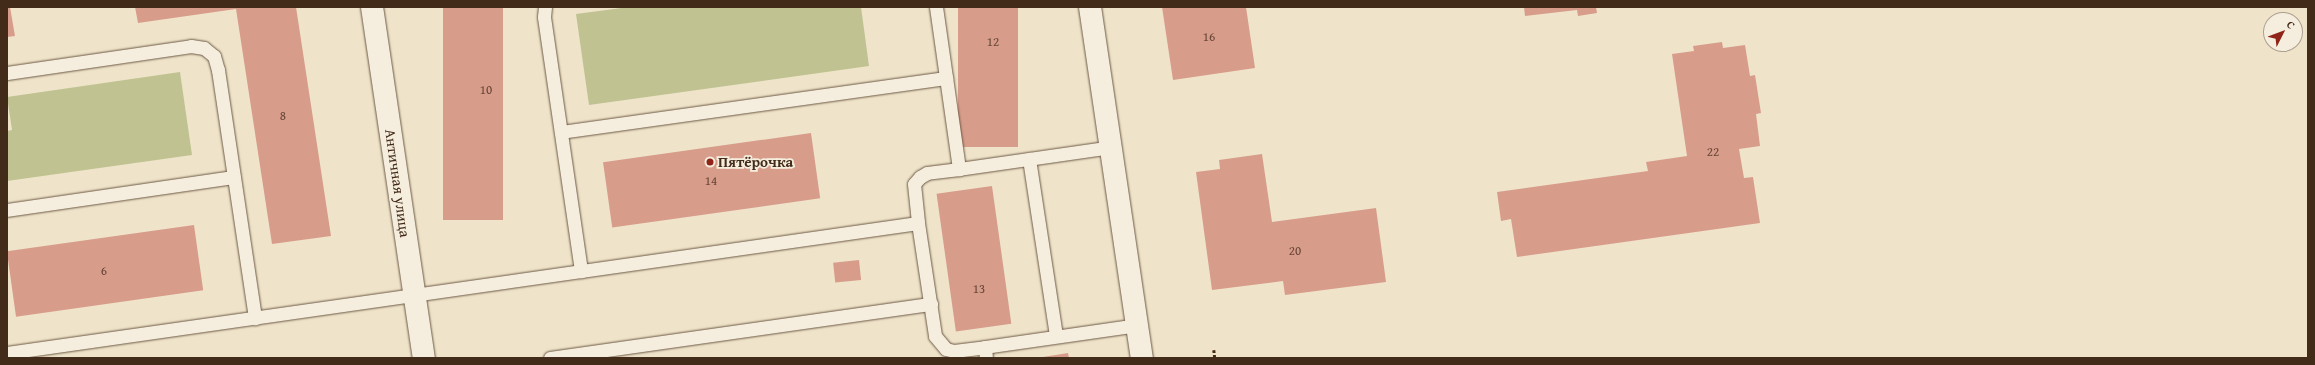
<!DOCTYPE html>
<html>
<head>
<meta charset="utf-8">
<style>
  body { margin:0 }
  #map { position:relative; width:2315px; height:365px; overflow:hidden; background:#efe4ca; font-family:"Gentium Book Plus",serif }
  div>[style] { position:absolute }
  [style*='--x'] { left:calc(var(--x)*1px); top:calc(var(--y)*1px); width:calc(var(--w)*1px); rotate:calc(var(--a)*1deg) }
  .green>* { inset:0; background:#c0c292 }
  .building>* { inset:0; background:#d89c8b; transform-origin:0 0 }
  .path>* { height:2.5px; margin-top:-1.25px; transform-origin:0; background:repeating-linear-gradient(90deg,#422b19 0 3px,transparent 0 5px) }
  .roads { filter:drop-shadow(0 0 1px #6d5945) drop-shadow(0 0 1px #6d5945) }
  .service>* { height:13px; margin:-6.5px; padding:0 6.5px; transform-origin:6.5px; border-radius:6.5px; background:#f5eddd }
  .minor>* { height:22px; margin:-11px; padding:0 11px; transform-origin:11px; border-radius:11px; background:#f5eddd }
  .dots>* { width:11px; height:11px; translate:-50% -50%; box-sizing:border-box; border:2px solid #f5eddd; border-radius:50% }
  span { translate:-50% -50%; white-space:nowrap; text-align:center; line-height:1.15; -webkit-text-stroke:3.5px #f5eddd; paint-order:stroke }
  .number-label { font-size:13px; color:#684736 }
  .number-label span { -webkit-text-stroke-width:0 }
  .poi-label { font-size:15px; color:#422b19; font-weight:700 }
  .left { translate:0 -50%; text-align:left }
  .street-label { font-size:15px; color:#422b19 }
  .frame { position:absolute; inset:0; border:8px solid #422b19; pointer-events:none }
  .north { position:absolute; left:2263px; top:12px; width:40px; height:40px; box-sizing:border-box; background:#f5eddd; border:1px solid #ad9f8f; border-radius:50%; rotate:48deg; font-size:11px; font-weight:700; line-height:16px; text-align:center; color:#422b19 }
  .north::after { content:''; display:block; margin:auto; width:14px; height:18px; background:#8f2418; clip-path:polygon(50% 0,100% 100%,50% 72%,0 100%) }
</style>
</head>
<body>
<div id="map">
  <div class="green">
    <div style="clip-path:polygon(629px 7px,861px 7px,869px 66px,589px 105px,576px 14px)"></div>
    <div style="clip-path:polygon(180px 72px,192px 155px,7px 181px,7px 131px,12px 130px,7px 97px)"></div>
  </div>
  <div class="building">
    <div style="clip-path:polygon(7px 7px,10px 7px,15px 36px,7px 37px)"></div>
    <div style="clip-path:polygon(135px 7px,296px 7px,331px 236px,272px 244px,236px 9px,138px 23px)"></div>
    <div style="left:443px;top:7px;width:60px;height:213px"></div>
    <div style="left:958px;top:7px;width:60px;height:140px"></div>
    <div style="clip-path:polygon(1162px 7px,1246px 7px,1255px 68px,1173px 80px)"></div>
    <div style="clip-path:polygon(1524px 7px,1596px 7px,1597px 13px,1578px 16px,1577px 10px,1525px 16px)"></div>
    <div style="clip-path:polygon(1722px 42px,1723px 48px,1745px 45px,1750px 76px,1755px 75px,1761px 113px,1756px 114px,1760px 146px,1739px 149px,1744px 178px,1753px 177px,1760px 223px,1517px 257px,1511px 219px,1501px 221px,1497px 192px,1648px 171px,1646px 162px,1687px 156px,1672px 54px,1694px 51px,1693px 46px)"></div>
    <div style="left:811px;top:133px;width:66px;height:210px;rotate:82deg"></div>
    <div style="clip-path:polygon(1262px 154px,1272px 222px,1376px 208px,1386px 282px,1285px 295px,1283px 281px,1212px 290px,1196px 172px,1220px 169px,1219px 160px)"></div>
    <div style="left:992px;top:186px;width:139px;height:56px;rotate:82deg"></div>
    <div style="left:194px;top:225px;width:66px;height:189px;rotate:82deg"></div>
    <div style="left:859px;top:260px;width:20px;height:26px;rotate:84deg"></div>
    <div style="clip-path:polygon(1068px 353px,1069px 358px,1043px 358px,1043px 357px)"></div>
  </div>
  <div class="path">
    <div style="--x:1214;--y:350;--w:8;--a:83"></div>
  </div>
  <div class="roads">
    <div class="service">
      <div style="--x:545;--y:7;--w:10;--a:96"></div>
      <div style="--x:544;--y:17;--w:257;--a:81.7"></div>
      <div style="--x:936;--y:7;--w:164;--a:81.9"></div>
      <div style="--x:959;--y:169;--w:32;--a:173"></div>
      <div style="--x:927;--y:173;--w:8;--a:150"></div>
      <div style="--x:920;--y:177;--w:9;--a:131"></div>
      <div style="--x:914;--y:184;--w:39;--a:84"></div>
      <div style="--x:918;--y:223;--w:114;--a:81.4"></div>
      <div style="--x:935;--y:336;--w:17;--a:50"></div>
      <div style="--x:946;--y:349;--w:8;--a:14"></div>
      <div style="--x:954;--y:351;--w:31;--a:-7"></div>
      <div style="--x:985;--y:347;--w:11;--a:85"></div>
      <div style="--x:7;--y:73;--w:186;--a:-8.3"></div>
      <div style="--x:191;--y:46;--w:13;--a:9"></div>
      <div style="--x:204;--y:48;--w:13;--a:39"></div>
      <div style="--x:214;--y:56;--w:15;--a:74"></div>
      <div style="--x:218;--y:70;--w:251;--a:81.5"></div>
      <div style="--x:561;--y:132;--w:389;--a:-8"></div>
      <div style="--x:1029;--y:159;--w:179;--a:81.3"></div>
      <div style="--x:959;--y:169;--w:154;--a:-8.2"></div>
      <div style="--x:7;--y:210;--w:229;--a:-8.3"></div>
      <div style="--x:985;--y:347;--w:155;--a:-8.2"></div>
      <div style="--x:7;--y:353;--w:920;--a:-8.12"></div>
      <div style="--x:550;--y:358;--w:385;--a:-8.1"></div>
    </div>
    <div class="minor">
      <div style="--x:372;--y:7;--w:355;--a:81.6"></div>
      <div style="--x:1090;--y:7;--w:355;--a:81.6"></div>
    </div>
  </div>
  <div class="dots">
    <div style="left:710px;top:162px;background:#8f2418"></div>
  </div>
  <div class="number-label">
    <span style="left:1209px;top:37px">16</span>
    <span style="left:993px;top:42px">12</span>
    <span style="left:486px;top:90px">10</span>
    <span style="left:283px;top:116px">8</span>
    <span style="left:1713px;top:152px">22</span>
    <span style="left:711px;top:181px">14</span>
    <span style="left:1295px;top:251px">20</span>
    <span style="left:104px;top:271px">6</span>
    <span style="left:979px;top:289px">13</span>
  </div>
  <div class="poi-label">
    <span class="left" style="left:718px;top:162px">Пятёрочка</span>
  </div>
  <div class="street-label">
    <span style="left:398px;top:183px;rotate:82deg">Античная улица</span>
  </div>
  <div class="frame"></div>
  <div class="north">С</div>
</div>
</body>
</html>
